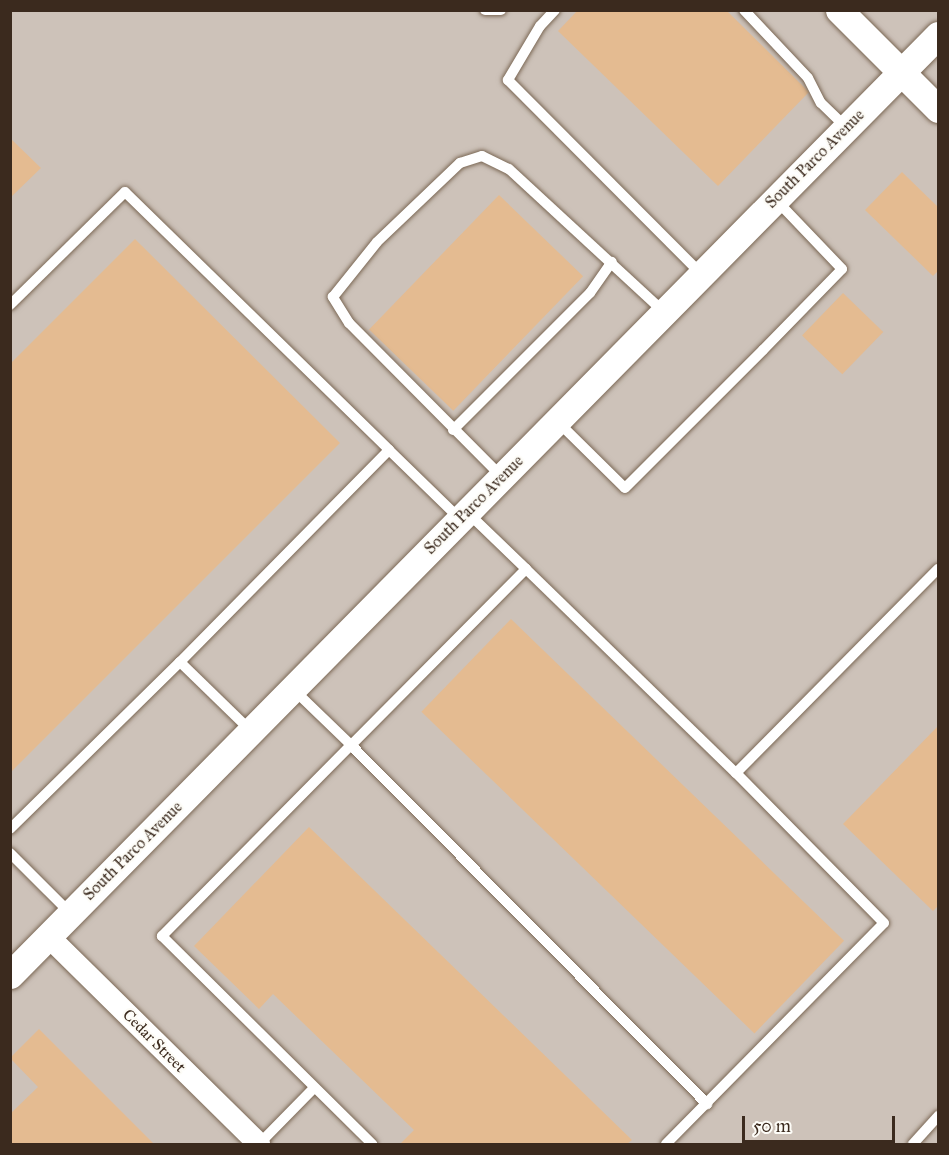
<!DOCTYPE html>
<html>
<head>
<meta charset="utf-8">
<style>
  body { margin:0 }
  #map { position:relative; width:949px; height:1155px; overflow:hidden; background:#f1dabb; font-family:"IM FELL Great Primer",serif }
  div>[style] { position:absolute }
  [style*='--x'] { left:calc(var(--x)*1px); top:calc(var(--y)*1px); width:calc(var(--w)*1px); rotate:calc(var(--a)*1deg) }
  .industrial>* { inset:0; background:#cdc2b9; transform-origin:0 0 }
  .building>* { inset:0; background:#e4bb91; transform-origin:0 0 }
  .roads { filter:drop-shadow(0 0 2px #7b6855) drop-shadow(0 0 2px #7b6855) }
  .service>* { height:10px; margin:-5px; padding:0 5px; transform-origin:5px; border-radius:5px; background:#fff }
  .minor>* { height:22px; margin:-11px; padding:0 11px; transform-origin:11px; border-radius:11px; background:#fff }
  .tertiary>* { height:27px; margin:-13.5px; padding:0 13.5px; transform-origin:13.5px; border-radius:13.5px; background:#fff }
  span { translate:-50% -50%; white-space:nowrap; text-align:center; line-height:1.15; -webkit-text-stroke:4.5px #fdfcf7; paint-order:stroke }
  .street-label { font-size:16px; color:#3b2a1e }
  .frame { position:absolute; inset:0; border:12px solid #3b2a1e; pointer-events:none }
  .scale { position:absolute; left:742px; top:1116px; width:153px; height:27px; box-sizing:border-box; border:3px solid #3b2a1e; border-top:0; padding-left:8px; font-size:18px; line-height:21px; white-space:nowrap; color:#3b2a1e; -webkit-text-stroke:4px #fdfcf7; paint-order:stroke }
</style>
</head>
<body>
<div id="map">
  <div class="industrial">
    <div style="left:11px;top:11px;width:927px;height:1133px"></div>
  </div>
  <div class="building">
    <div style="clip-path:polygon(578px 10px,726px 10px,809px 92px,718px 186px,558px 31px)"></div>
    <div style="clip-path:polygon(10px 138px,41px 168px,10px 198px)"></div>
    <div style="clip-path:polygon(902px 172px,938px 207px,938px 271px,933px 276px,865px 210px)"></div>
    <div style="left:499px;top:195px;width:117px;height:187px;rotate:44deg"></div>
    <div style="clip-path:polygon(135px 239px,340px 443px,10px 773px,10px 364px)"></div>
    <div style="left:843px;top:293px;width:56px;height:59px;rotate:44deg"></div>
    <div style="left:511px;top:619px;width:463px;height:129px;rotate:44deg"></div>
    <div style="clip-path:polygon(938px 726px,938px 906px,933px 911px,843px 824px)"></div>
    <div style="clip-path:polygon(309px 827px,632px 1140px,627px 1144px,400px 1144px,414px 1130px,273px 994px,259px 1009px,194px 946px)"></div>
    <div style="clip-path:polygon(39px 1029px,154px 1144px,10px 1144px,10px 1114px,38px 1087px,10px 1058px)"></div>
  </div>
  <div class="roads">
    <div class="service">
      <div style="--x:485;--y:10;--w:16;--a:0"></div>
      <div style="--x:555;--y:10;--w:22;--a:133"></div>
      <div style="--x:540;--y:26;--w:63;--a:120.7"></div>
      <div style="--x:508;--y:80;--w:274;--a:45.1"></div>
      <div style="--x:744;--y:10;--w:93;--a:46.7"></div>
      <div style="--x:808;--y:78;--w:28;--a:63"></div>
      <div style="--x:821;--y:103;--w:35;--a:44"></div>
      <div style="--x:10;--y:305;--w:161;--a:-44.5"></div>
      <div style="--x:125;--y:192;--w:369;--a:44.3"></div>
      <div style="--x:389;--y:450;--w:298;--a:134.6"></div>
      <div style="--x:180;--y:662;--w:99;--a:44.2"></div>
      <div style="--x:557;--y:421;--w:95;--a:44.6"></div>
      <div style="--x:625;--y:488;--w:195;--a:-45"></div>
      <div style="--x:763;--y:350;--w:113;--a:-45.7"></div>
      <div style="--x:842;--y:269;--w:97;--a:-133.7"></div>
      <div style="--x:453;--y:430;--w:194;--a:-45"></div>
      <div style="--x:590;--y:293;--w:38;--a:-55"></div>
      <div style="--x:389;--y:450;--w:99;--a:44.2"></div>
      <div style="--x:502;--y:477;--w:217;--a:-134.8"></div>
      <div style="--x:349;--y:323;--w:31;--a:-122"></div>
      <div style="--x:333;--y:297;--w:70;--a:-51.3"></div>
      <div style="--x:377;--y:242;--w:115;--a:-43.6"></div>
      <div style="--x:460;--y:163;--w:23;--a:-18"></div>
      <div style="--x:482;--y:156;--w:30;--a:26"></div>
      <div style="--x:509;--y:169;--w:211;--a:42.7"></div>
      <div style="--x:467;--y:512;--w:82;--a:44"></div>
      <div style="--x:526;--y:569;--w:248;--a:134.8"></div>
      <div style="--x:351;--y:745;--w:506;--a:45.24"></div>
      <div style="--x:526;--y:569;--w:293;--a:44.2"></div>
      <div style="--x:293;--y:689;--w:81;--a:44"></div>
      <div style="--x:351;--y:745;--w:269;--a:134.7"></div>
      <div style="--x:162;--y:936;--w:296;--a:44.7"></div>
      <div style="--x:10;--y:829;--w:238;--a:-44.5"></div>
      <div style="--x:10;--y:853;--w:86;--a:45"></div>
      <div style="--x:259;--y:1144;--w:78;--a:-45.5"></div>
      <div style="--x:666;--y:1144;--w:310;--a:-45.4"></div>
      <div style="--x:884;--y:923;--w:211;--a:-134.6"></div>
      <div style="--x:736;--y:773;--w:287;--a:-45.3"></div>
      <div style="--x:913;--y:1144;--w:38;--a:-48"></div>
    </div>
    <div class="minor">
      <div style="--x:49;--y:937;--w:295;--a:44.6"></div>
    </div>
    <div class="tertiary">
      <div style="--x:839;--y:10;--w:140;--a:45"></div>
      <div style="--x:10;--y:975;--w:1321;--a:-45.37"></div>
    </div>
  </div>
  <div class="street-label">
    <span style="left:815px;top:159px;rotate:-45deg">South Parco Avenue</span>
    <span style="left:474px;top:505px;rotate:-45deg">South Parco Avenue</span>
    <span style="left:133px;top:851px;rotate:-45deg">South Parco Avenue</span>
    <span style="left:154px;top:1041px;rotate:45deg">Cedar Street</span>
  </div>
  <div class="frame"></div>
  <div class="scale">50 m</div>
</div>
</body>
</html>
